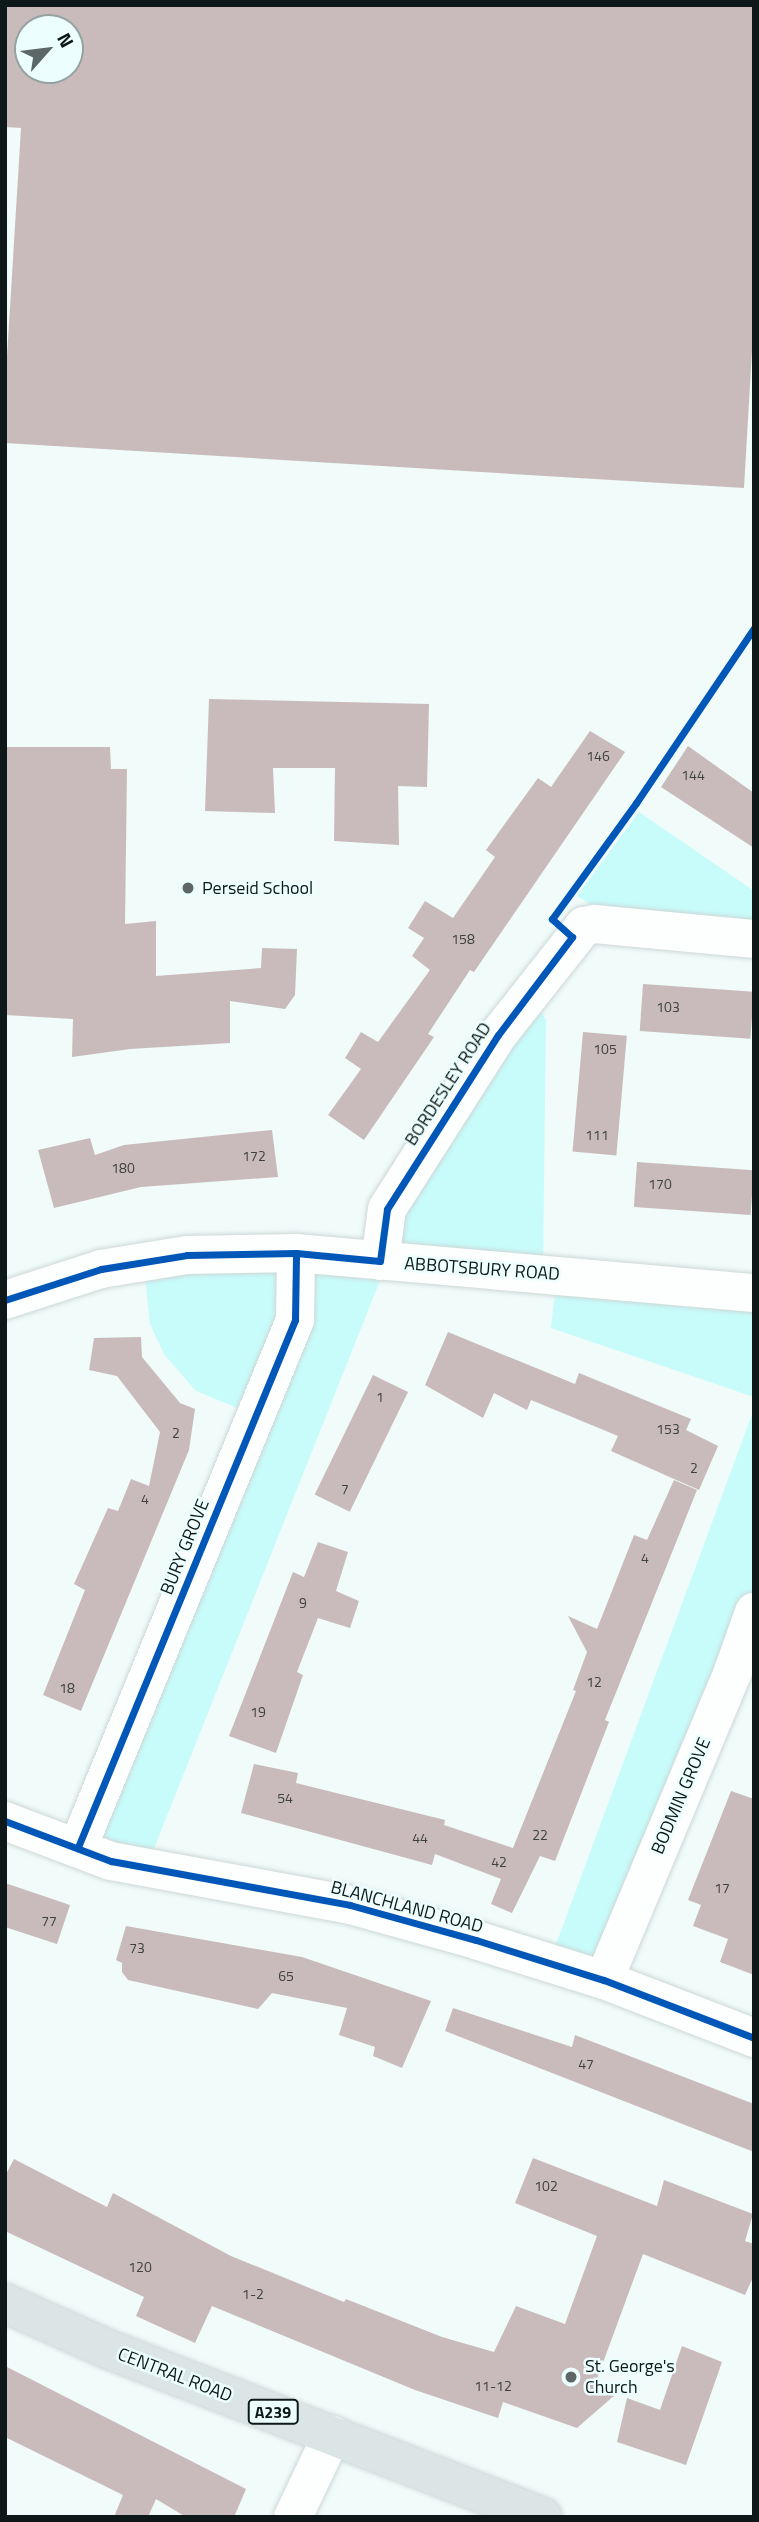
<!DOCTYPE html>
<html>
<head>
<meta charset="utf-8">
<style>
  body { margin:0 }
  #map { position:relative; width:759px; height:2522px; overflow:hidden; background:#f0fbfa; font-family:"Titillium Web",sans-serif }
  div>[style] { position:absolute }
  [style*='--x'] { left:calc(var(--x)*1px); top:calc(var(--y)*1px); width:calc(var(--w)*1px); rotate:calc(var(--a)*1deg) }
  .green>* { inset:0; background:#c7fcfb }
  .building>* { inset:0; background:#c9bbbc; transform-origin:0 0 }
  .roads { filter:drop-shadow(0 0 2px #cdd7d6) drop-shadow(0 0 2px #cdd7d6) }
  .minor>* { height:38px; margin:-19px; padding:0 19px; transform-origin:19px; border-radius:19px; background:#fdfefe }
  .tertiary>* { height:38px; margin:-19px; padding:0 19px; transform-origin:19px; border-radius:19px; background:#fdfefe }
  .primary>* { height:38px; margin:-19px; padding:0 19px; transform-origin:19px; border-radius:19px; background:#dbe5e5 }
  .cycleway>* { height:7px; margin:-3.5px; padding:0 3.5px; transform-origin:3.5px; border-radius:3.5px; background:#0057b8 }
  .dots>* { width:19px; height:19px; translate:-50% -50%; box-sizing:border-box; border:4px solid #ecfffe; border-radius:50% }
  span { translate:-50% -50%; white-space:nowrap; text-align:center; line-height:1.15; -webkit-text-stroke:5px #ecfffe; paint-order:stroke }
  .number-label { font-size:14px; color:#3e4141 }
  .number-label span { -webkit-text-stroke-width:0 }
  .shield-label span { padding:2px 5px; background:#ecfffe; border:2px solid; border-radius:5px; -webkit-text-stroke-width:0 }
  .shield-label { font-size:16px; color:#0f1818; font-weight:700 }
  .poi-label { font-size:18px; color:#0f1818 }
  .left { translate:0 -50%; text-align:left }
  .street-label { font-size:18px; color:#0f1818 }
  .frame { position:absolute; inset:0; border:7px solid #0f1818; pointer-events:none }
  .north { position:absolute; left:14px; top:14px; width:70px; height:70px; box-sizing:border-box; background:#ecfffe; border:2px solid #94a3a2; border-radius:50%; rotate:62deg; font-size:19px; font-weight:700; line-height:28px; text-align:center; color:#0f1818 }
  .north::after { content:''; display:block; margin:auto; width:24px; height:32px; background:#5e6767; clip-path:polygon(50% 0,100% 100%,50% 72%,0 100%) }
</style>
</head>
<body>
<div id="map">
  <div class="green">
    <div style="clip-path:polygon(639px 812px,754px 891px,754px 927px,593px 906px,577px 896px)"></div>
    <div style="clip-path:polygon(536px 1001px,546px 1020px,543px 1265px,389px 1253px,394px 1212px)"></div>
    <div style="clip-path:polygon(144px 1268px,385px 1268px,149px 1861px,86px 1844px,260px 1417px,196px 1391px,164px 1354px,150px 1324px)"></div>
    <div style="clip-path:polygon(556px 1282px,754px 1302px,754px 1397px,551px 1328px)"></div>
    <div style="clip-path:polygon(754px 1409px,754px 1588px,724px 1671px,600px 1972px,551px 1958px)"></div>
  </div>
  <div class="building">
    <div style="clip-path:polygon(evenodd,5px 5px,754px 5px,754px 316px,744px 488px,5px 443px,5px 389px,21px 128px,5px 127px,5px 5px,28px 28px,70px 28px,70px 70px,28px 70px,28px 28px)"></div>
    <div style="clip-path:polygon(209px 699px,429px 704px,427px 787px,398px 786px,399px 845px,334px 841px,335px 768px,273px 768px,275px 813px,205px 811px)"></div>
    <div style="clip-path:polygon(590px 731px,625px 752px,474px 972px,470px 970px,428px 1034px,434px 1037px,364px 1140px,328px 1115px,361px 1069px,345px 1058px,361px 1032px,378px 1042px,430px 970px,412px 956px,424px 938px,408px 928px,425px 901px,453px 918px,495px 857px,486px 850px,538px 778px,551px 787px)"></div>
    <div style="clip-path:polygon(688px 746px,754px 793px,754px 848px,661px 787px)"></div>
    <div style="clip-path:polygon(5px 747px,110px 747px,111px 769px,127px 769px,125px 924px,156px 921px,156px 976px,261px 968px,262px 948px,297px 949px,295px 995px,285px 1009px,230px 1001px,230px 1043px,130px 1049px,72px 1057px,73px 1019px,5px 1015px)"></div>
    <div style="left:643px;top:984px;width:111px;height:47px;rotate:4deg"></div>
    <div style="left:583px;top:1032px;width:44px;height:120px;rotate:5deg"></div>
    <div style="clip-path:polygon(272px 1130px,278px 1177px,141px 1187px,54px 1208px,38px 1150px,90px 1138px,95px 1155px,124px 1145px)"></div>
    <div style="left:637px;top:1162px;width:117px;height:45px;rotate:4deg"></div>
    <div style="clip-path:polygon(448px 1332px,575px 1384px,579px 1373px,691px 1419px,686px 1430px,718px 1446px,699px 1490px,611px 1451px,618px 1436px,531px 1400px,527px 1410px,494px 1393px,483px 1418px,425px 1385px)"></div>
    <div style="clip-path:polygon(141px 1337px,142px 1357px,180px 1403px,195px 1409px,189px 1450px,81px 1711px,43px 1695px,85px 1590px,74px 1584px,108px 1508px,118px 1511px,131px 1479px,149px 1486px,160px 1432px,117px 1376px,89px 1370px,94px 1338px)"></div>
    <div style="left:373px;top:1375px;width:39px;height:133px;rotate:26deg"></div>
    <div style="clip-path:polygon(674px 1480px,697px 1490px,605px 1720px,609px 1722px,555px 1861px,540px 1856px,512px 1913px,491px 1904px,501px 1879px,435px 1854px,432px 1865px,241px 1813px,254px 1764px,298px 1773px,296px 1783px,445px 1820px,444px 1825px,513px 1848px,576px 1691px,573px 1690px,587px 1652px,568px 1616px,597px 1629px,634px 1535px,647px 1540px)"></div>
    <div style="clip-path:polygon(318px 1542px,348px 1552px,336px 1591px,359px 1601px,350px 1628px,318px 1618px,297px 1672px,303px 1675px,276px 1753px,229px 1736px,293px 1572px,304px 1577px)"></div>
    <div style="clip-path:polygon(731px 1791px,754px 1799px,754px 1975px,720px 1962px,728px 1939px,693px 1926px,701px 1905px,688px 1900px)"></div>
    <div style="clip-path:polygon(5px 1883px,70px 1905px,57px 1944px,5px 1927px)"></div>
    <div style="clip-path:polygon(126px 1926px,302px 1957px,431px 2001px,402px 2068px,373px 2056px,375px 2047px,339px 2035px,347px 2008px,272px 1993px,258px 2009px,128px 1980px,122px 1972px,122px 1963px,116px 1960px)"></div>
    <div style="clip-path:polygon(453px 2008px,572px 2047px,575px 2035px,754px 2104px,754px 2152px,445px 2031px)"></div>
    <div style="clip-path:polygon(533px 2158px,657px 2206px,664px 2180px,753px 2214px,745px 2241px,754px 2244px,754px 2275px,745px 2295px,643px 2254px,594px 2387px,616px 2394px,577px 2428px,503px 2402px,498px 2418px,415px 2390px,212px 2306px,195px 2343px,136px 2316px,144px 2297px,5px 2231px,5px 2176px,14px 2159px,107px 2207px,113px 2193px,231px 2256px,344px 2302px,346px 2299px,442px 2337px,494px 2352px,516px 2306px,565px 2324px,597px 2236px,515px 2203px)"></div>
    <div style="clip-path:polygon(682px 2346px,722px 2362px,686px 2465px,617px 2442px,627px 2398px,660px 2410px)"></div>
    <div style="clip-path:polygon(5px 2366px,246px 2489px,234px 2517px,186px 2517px,156px 2499px,148px 2517px,114px 2517px,123px 2495px,5px 2437px)"></div>
  </div>
  <div class="roads">
    <div class="minor">
      <div style="--x:380;--y:1261;--w:52;--a:-82.3"></div>
      <div style="--x:387;--y:1209;--w:206;--a:-57.5"></div>
      <div style="--x:498;--y:1035;--w:139;--a:-51.7"></div>
      <div style="--x:584;--y:926;--w:11;--a:-10"></div>
      <div style="--x:595;--y:924;--w:160;--a:5.4"></div>
      <div style="--x:5;--y:1821;--w:113;--a:20.7"></div>
      <div style="--x:111;--y:1861;--w:243;--a:10.4"></div>
      <div style="--x:350;--y:1905;--w:131;--a:15.5"></div>
      <div style="--x:476;--y:1940;--w:134;--a:17.4"></div>
      <div style="--x:604;--y:1980;--w:161;--a:21.1"></div>
      <div style="--x:78;--y:1847;--w:570;--a:-67.62"></div>
      <div style="--x:295;--y:1320;--w:67;--a:-89.1"></div>
      <div style="--x:604;--y:1980;--w:335;--a:-67.3"></div>
      <div style="--x:733;--y:1671;--w:63;--a:-70.4"></div>
      <div style="--x:293;--y:2517;--w:91;--a:-64.6"></div>
    </div>
    <div class="tertiary">
      <div style="--x:5;--y:1300;--w:101;--a:-17.9"></div>
      <div style="--x:101;--y:1269;--w:87;--a:-9.2"></div>
      <div style="--x:187;--y:1255;--w:109;--a:-1.1"></div>
      <div style="--x:296;--y:1253;--w:460;--a:5"></div>
    </div>
    <div class="primary">
      <div style="--x:5;--y:2303;--w:110;--a:24.2"></div>
      <div style="--x:105;--y:2348;--w:469;--a:21.1"></div>
    </div>
  </div>
  <div class="cycleway">
    <div style="--x:5;--y:1300;--w:101;--a:-17.9"></div>
    <div style="--x:101;--y:1269;--w:87;--a:-9.2"></div>
    <div style="--x:187;--y:1255;--w:109;--a:-1.1"></div>
    <div style="--x:296;--y:1253;--w:84;--a:5.4"></div>
    <div style="--x:380;--y:1261;--w:52;--a:-82.3"></div>
    <div style="--x:387;--y:1209;--w:206;--a:-57.5"></div>
    <div style="--x:498;--y:1035;--w:123;--a:-52.9"></div>
    <div style="--x:572;--y:937;--w:27;--a:-138"></div>
    <div style="--x:552;--y:919;--w:143;--a:-54.1"></div>
    <div style="--x:636;--y:803;--w:211;--a:-56"></div>
    <div style="--x:5;--y:1821;--w:113;--a:20.7"></div>
    <div style="--x:111;--y:1861;--w:243;--a:10.4"></div>
    <div style="--x:350;--y:1905;--w:131;--a:15.5"></div>
    <div style="--x:476;--y:1940;--w:134;--a:17.4"></div>
    <div style="--x:604;--y:1980;--w:161;--a:21.1"></div>
    <div style="--x:78;--y:1847;--w:570;--a:-67.62"></div>
    <div style="--x:295;--y:1320;--w:67;--a:-89.1"></div>
  </div>
  <div class="dots">
    <div style="left:188px;top:888px;background:#5e6767"></div>
    <div style="left:571px;top:2377px;background:#5e6767"></div>
  </div>
  <div class="number-label">
    <span style="left:598px;top:756px">146</span>
    <span style="left:693px;top:775px">144</span>
    <span style="left:463px;top:939px">158</span>
    <span style="left:668px;top:1007px">103</span>
    <span style="left:605px;top:1049px">105</span>
    <span style="left:597px;top:1135px">111</span>
    <span style="left:254px;top:1156px">172</span>
    <span style="left:123px;top:1168px">180</span>
    <span style="left:660px;top:1184px">170</span>
    <span style="left:380px;top:1397px">1</span>
    <span style="left:668px;top:1429px">153</span>
    <span style="left:176px;top:1433px">2</span>
    <span style="left:694px;top:1468px">2</span>
    <span style="left:345px;top:1489px">7</span>
    <span style="left:145px;top:1499px">4</span>
    <span style="left:645px;top:1558px">4</span>
    <span style="left:303px;top:1603px">9</span>
    <span style="left:594px;top:1682px">12</span>
    <span style="left:67px;top:1688px">18</span>
    <span style="left:258px;top:1712px">19</span>
    <span style="left:285px;top:1798px">54</span>
    <span style="left:540px;top:1835px">22</span>
    <span style="left:420px;top:1838px">44</span>
    <span style="left:499px;top:1862px">42</span>
    <span style="left:722px;top:1888px">17</span>
    <span style="left:49px;top:1921px">77</span>
    <span style="left:137px;top:1948px">73</span>
    <span style="left:286px;top:1976px">65</span>
    <span style="left:586px;top:2064px">47</span>
    <span style="left:546px;top:2186px">102</span>
    <span style="left:140px;top:2267px">120</span>
    <span style="left:253px;top:2294px">1-2</span>
    <span style="left:493px;top:2386px">11-12</span>
  </div>
  <div class="shield-label">
    <span style="left:273px;top:2412px">A239</span>
  </div>
  <div class="poi-label">
    <span class="left" style="left:202px;top:888px">Perseid School</span>
    <span class="left" style="left:585px;top:2377px">St. George's<br>Church</span>
  </div>
  <div class="street-label">
    <span style="left:448px;top:1084px;rotate:-57deg">BORDESLEY ROAD</span>
    <span style="left:482px;top:1269px;rotate:4deg">ABBOTSBURY ROAD</span>
    <span style="left:185px;top:1547px;rotate:-68deg">BURY GROVE</span>
    <span style="left:681px;top:1796px;rotate:-67deg">BODMIN GROVE</span>
    <span style="left:407px;top:1907px;rotate:15deg">BLANCHLAND ROAD</span>
    <span style="left:175px;top:2375px;rotate:21deg">CENTRAL ROAD</span>
  </div>
  <div class="frame"></div>
  <div class="north">N</div>
</div>
</body>
</html>
